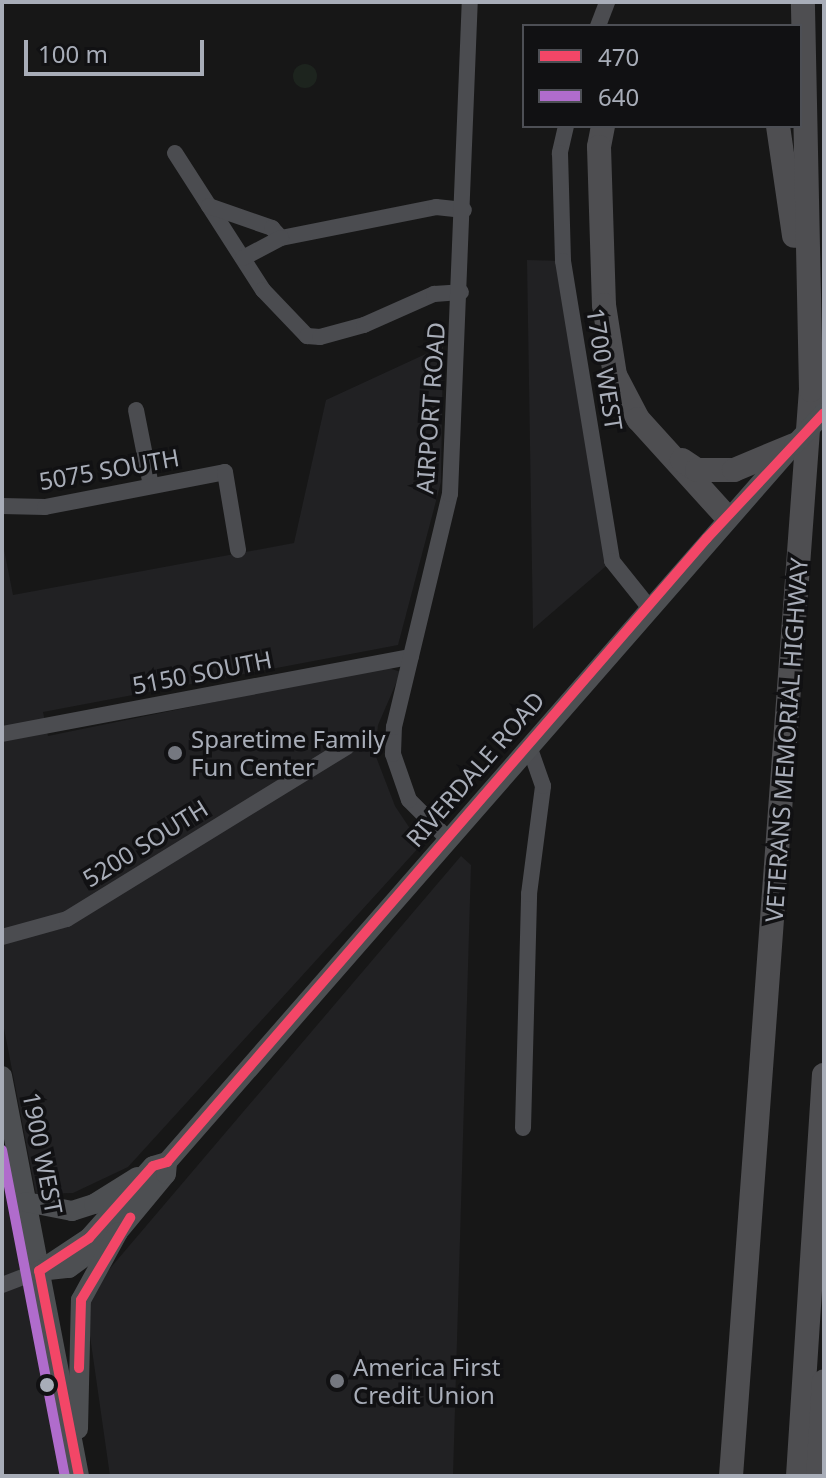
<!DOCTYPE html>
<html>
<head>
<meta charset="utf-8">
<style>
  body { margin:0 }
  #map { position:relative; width:826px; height:1478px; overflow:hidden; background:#171717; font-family:"Noto Sans",sans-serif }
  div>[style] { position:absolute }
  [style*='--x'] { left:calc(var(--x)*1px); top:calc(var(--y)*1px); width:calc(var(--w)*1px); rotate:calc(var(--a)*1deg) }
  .built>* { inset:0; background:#212123 }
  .green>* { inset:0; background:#1d241e }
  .round { border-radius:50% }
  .minor>* { height:16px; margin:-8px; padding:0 8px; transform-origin:8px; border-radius:8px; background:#4b4c50 }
  .major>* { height:20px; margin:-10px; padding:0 10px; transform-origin:10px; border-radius:10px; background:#4d4f52 }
  .highway>* { height:24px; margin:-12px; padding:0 12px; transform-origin:12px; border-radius:12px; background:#4e4e51 }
  .major-bridge>* { height:20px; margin:-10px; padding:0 10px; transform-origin:10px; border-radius:10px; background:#4d4f52 }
  .bus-1>* { height:10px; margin:-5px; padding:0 5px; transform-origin:5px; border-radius:5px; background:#f34667 }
  .bus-2>* { height:10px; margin:-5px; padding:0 5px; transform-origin:5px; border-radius:5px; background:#b06ccc }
  .dots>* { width:22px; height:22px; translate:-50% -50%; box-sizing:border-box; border:4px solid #111113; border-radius:50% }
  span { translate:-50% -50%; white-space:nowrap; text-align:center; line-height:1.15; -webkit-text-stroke:7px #111113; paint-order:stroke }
  .street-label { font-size:24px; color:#a8adb8 }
  .poi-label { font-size:24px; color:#a8adb8 }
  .left { translate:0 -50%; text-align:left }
  .frame { position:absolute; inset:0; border:4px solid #a8adb8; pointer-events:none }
  .legend { position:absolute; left:522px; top:24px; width:280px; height:104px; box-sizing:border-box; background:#111113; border:2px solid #4d4f55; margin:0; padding:10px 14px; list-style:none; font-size:24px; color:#a8adb8 }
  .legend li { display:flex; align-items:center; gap:16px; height:40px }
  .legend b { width:40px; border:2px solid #4d4f55 }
  .scale { position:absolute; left:24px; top:40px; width:180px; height:36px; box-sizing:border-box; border:4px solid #a8adb8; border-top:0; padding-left:10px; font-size:24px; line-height:28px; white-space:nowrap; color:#a8adb8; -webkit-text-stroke:6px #111113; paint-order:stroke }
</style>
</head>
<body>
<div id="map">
  <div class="built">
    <div style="clip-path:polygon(527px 260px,563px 261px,612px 561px,533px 629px)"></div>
    <div style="clip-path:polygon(443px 346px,441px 482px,398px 645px,43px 712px,48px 736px,385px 667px,401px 672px,378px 725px,375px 754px,395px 806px,421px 845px,128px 1167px,73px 1193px,36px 1194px,2px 1018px,2px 539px,13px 595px,294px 543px,326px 400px)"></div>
    <div style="clip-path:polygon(461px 856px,471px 865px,453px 1476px,110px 1476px,90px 1336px,89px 1305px,101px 1279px)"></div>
    <div style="clip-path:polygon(7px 1180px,65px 1476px,2px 1476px,2px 1182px)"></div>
  </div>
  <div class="green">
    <div class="round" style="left:293px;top:64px;width:24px;height:24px"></div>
  </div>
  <div class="minor">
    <div style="--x:598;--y:26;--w:26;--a:-69"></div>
    <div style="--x:566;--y:126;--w:28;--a:103"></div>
    <div style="--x:560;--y:153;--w:108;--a:88.4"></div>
    <div style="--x:563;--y:261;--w:304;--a:80.7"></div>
    <div style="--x:612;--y:561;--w:58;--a:51.3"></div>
    <div style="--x:175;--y:153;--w:163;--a:57.3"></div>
    <div style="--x:263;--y:290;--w:64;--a:46.3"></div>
    <div style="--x:307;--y:336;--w:13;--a:4"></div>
    <div style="--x:320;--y:337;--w:46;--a:-15.3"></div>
    <div style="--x:364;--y:325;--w:77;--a:-23.9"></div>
    <div style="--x:434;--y:294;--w:27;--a:-4"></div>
    <div style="--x:209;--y:206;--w:67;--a:19.2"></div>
    <div style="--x:272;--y:228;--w:13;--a:48"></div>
    <div style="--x:281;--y:238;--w:158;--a:-11.3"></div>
    <div style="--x:436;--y:207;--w:28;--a:6"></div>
    <div style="--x:243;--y:258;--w:43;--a:-27.8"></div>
    <div style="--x:136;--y:410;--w:77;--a:78.8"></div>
    <div style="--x:2;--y:506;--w:43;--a:1.3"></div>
    <div style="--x:45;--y:507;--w:183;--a:-11"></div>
    <div style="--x:225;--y:472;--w:79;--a:80.5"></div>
    <div style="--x:2;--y:734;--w:416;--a:-10.7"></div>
    <div style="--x:448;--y:839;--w:55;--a:-135"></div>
    <div style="--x:409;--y:800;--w:49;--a:-109.2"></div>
    <div style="--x:393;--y:754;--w:27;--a:-88"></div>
    <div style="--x:394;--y:727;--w:240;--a:-76.5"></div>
    <div style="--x:450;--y:494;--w:492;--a:-87.7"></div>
    <div style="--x:2;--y:937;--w:67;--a:-15.5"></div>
    <div style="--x:67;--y:919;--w:329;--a:-31.6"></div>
    <div style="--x:523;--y:1128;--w:234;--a:-88.5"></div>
    <div style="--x:529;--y:894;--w:109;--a:-82.6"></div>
    <div style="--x:543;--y:786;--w:42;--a:-109.3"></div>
    <div style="--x:2;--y:1285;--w:40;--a:-21"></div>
  </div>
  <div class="major">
    <div style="--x:2;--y:1076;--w:407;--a:79.1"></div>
    <div style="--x:26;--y:1202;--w:47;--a:11.1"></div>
    <div style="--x:72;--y:1211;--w:23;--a:-18"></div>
    <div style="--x:94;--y:1204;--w:51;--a:-32.1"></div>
    <div style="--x:39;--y:1271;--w:60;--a:-33.4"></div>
    <div style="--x:89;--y:1238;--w:96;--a:-48.4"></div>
    <div style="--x:153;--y:1166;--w:15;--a:-16"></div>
    <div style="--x:167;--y:1162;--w:948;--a:-48.85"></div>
    <div style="--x:39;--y:1271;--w:30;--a:-6"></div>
    <div style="--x:69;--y:1268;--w:61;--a:-36.3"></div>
    <div style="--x:118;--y:1232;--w:75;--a:-50.4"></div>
    <div style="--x:166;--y:1174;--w:12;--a:-85"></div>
    <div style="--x:78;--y:1429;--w:129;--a:-88.7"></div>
    <div style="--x:81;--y:1300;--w:77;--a:-61.4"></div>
  </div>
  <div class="highway">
    <div style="--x:603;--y:126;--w:21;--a:101"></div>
    <div style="--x:599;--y:147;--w:158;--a:88.2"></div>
    <div style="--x:604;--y:305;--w:71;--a:81.1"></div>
    <div style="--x:615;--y:375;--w:50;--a:62.4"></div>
    <div style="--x:638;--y:419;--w:132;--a:47.8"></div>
    <div style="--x:778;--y:126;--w:111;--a:81.7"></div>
    <div style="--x:682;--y:460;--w:18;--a:34"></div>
    <div style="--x:697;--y:470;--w:37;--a:0"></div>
    <div style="--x:734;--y:470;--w:65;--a:-22.6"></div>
    <div style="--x:731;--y:1476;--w:1089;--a:-85.79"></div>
    <div style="--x:811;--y:390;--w:388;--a:-91.2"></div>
    <div style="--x:798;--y:1476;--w:402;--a:-86.3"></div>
    <div style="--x:818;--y:1476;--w:95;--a:-86.4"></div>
  </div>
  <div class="major-bridge">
    <div style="--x:794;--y:445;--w:44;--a:-46.8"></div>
  </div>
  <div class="bus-1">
    <div style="--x:79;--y:1368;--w:68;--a:-88.3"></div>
    <div style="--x:81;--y:1300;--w:96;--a:-59.1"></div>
    <div style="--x:79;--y:1476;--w:209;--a:-101"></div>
    <div style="--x:39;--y:1271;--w:60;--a:-33.4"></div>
    <div style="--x:89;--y:1238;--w:96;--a:-48.4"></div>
    <div style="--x:153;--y:1166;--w:15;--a:-16"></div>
    <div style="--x:167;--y:1162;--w:825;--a:-49.13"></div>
    <div style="--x:707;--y:538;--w:171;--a:-46.9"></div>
  </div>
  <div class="bus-2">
    <div style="--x:2;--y:1150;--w:332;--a:79.1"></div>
  </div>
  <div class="dots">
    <div style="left:175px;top:753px;background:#757880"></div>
    <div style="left:337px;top:1381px;background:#757880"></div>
    <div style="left:47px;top:1385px;background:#a8adb8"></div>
  </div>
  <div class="street-label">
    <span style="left:605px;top:369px;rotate:81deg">1700 WEST</span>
    <span style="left:430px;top:408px;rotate:-86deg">AIRPORT ROAD</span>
    <span style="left:109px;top:469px;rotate:-10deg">5075 SOUTH</span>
    <span style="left:202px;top:672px;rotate:-11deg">5150 SOUTH</span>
    <span style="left:786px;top:740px;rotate:-86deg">VETERANS MEMORIAL HIGHWAY</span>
    <span style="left:475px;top:769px;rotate:-49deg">RIVERDALE ROAD</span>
    <span style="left:145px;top:843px;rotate:-32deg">5200 SOUTH</span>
    <span style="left:43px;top:1153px;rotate:79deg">1900 WEST</span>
  </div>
  <div class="poi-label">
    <span class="left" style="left:191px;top:753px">Sparetime Family<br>Fun Center</span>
    <span class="left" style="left:353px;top:1381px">America First<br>Credit Union</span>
  </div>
  <div class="frame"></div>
  <ul class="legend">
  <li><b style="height:10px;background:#f34667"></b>470</li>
  <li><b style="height:10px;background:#b06ccc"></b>640</li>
  </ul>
  <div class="scale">100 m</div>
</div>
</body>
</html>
